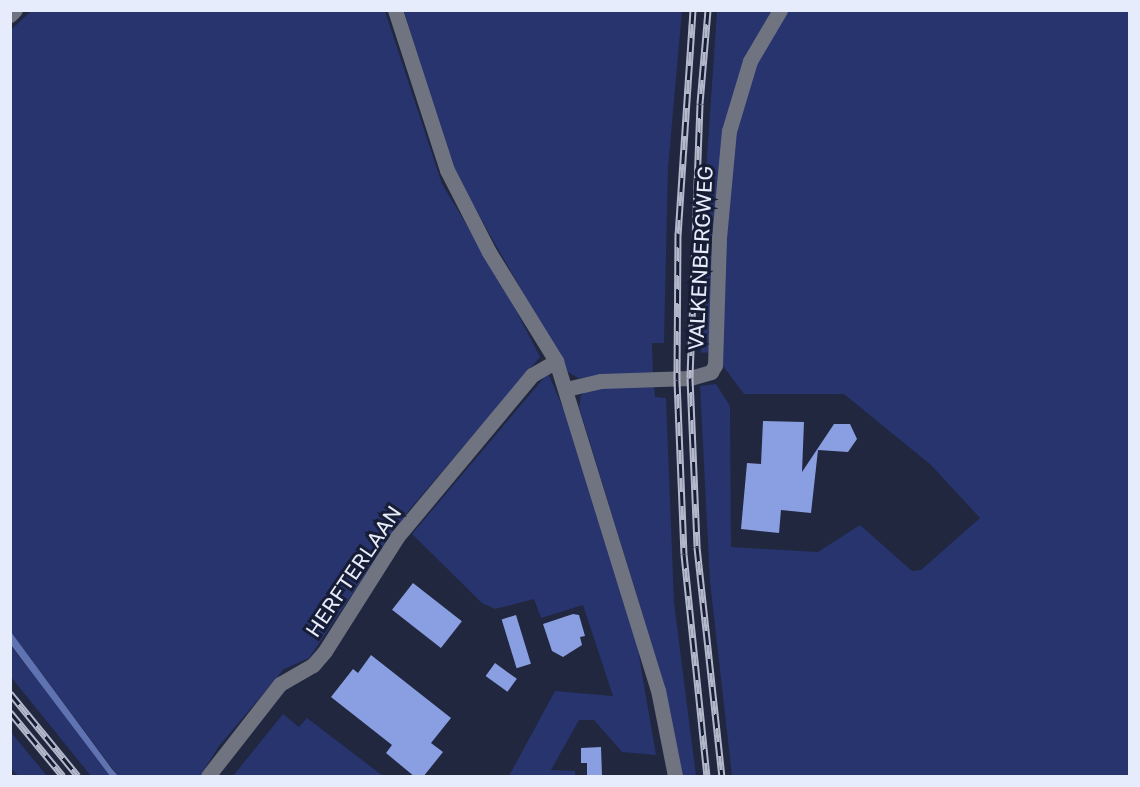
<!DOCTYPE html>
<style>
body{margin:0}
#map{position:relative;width:1140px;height:787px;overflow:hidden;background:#20273f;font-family:"Golos Text",sans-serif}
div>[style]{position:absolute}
.green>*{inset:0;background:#27346d}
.water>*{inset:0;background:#5f72b2}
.building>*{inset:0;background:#8a9ee2;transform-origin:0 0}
.minor>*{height:15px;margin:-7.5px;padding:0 7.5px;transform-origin:7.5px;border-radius:7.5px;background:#707481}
.rail>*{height:7px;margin-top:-3.5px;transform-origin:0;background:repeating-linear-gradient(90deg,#171d34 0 14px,#b3b8cb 0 28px);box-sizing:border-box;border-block:2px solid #b3b8cb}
span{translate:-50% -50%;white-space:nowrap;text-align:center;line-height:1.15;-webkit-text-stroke:6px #171d34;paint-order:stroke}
.street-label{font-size:21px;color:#e7ecfd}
.frame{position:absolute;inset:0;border:12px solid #e7ecfd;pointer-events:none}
</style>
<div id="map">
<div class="green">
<i style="clip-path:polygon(31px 11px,385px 11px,442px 184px,503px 285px,540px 357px,410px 509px,309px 658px,284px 669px,219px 746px,200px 776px,118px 776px,11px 632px,11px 30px)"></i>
<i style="clip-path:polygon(404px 11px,682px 11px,668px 168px,664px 343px,652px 343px,653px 375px,578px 378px,568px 372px,452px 168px)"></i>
<i style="clip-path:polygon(717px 11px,774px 11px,739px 75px,712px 352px,701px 353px,704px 200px)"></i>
<i style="clip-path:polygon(787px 11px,1129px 11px,1129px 776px,732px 776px,710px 582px,700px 386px,716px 384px,730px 406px,731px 547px,818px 552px,860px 525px,912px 571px,921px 570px,980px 518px,931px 465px,844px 394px,744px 394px,723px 366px,722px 280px,733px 142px,754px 67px)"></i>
<i style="clip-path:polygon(548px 373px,563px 408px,637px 644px,656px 755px,622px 752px,594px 720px,579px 720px,551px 770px,575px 771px,575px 776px,509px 776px,555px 691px,613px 696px,583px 605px,541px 618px,534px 599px,495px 609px,482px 603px,412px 534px)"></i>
<i style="clip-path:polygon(654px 386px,655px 397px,666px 398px,674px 602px,696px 776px,681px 776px,664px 685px,579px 407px,581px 395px,591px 389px)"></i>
<i style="clip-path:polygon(10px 645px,33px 674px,110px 776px,91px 776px,11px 677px)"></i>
<i style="clip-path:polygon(283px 714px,299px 727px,307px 718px,383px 776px,233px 776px)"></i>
<i style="clip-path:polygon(10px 731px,47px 776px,18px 776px,11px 768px)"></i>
</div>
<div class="water">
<i style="clip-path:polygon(11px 632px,112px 769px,118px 776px,110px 776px,11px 645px)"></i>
</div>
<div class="building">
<i style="clip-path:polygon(763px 421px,804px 422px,802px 472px,834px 424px,850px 424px,857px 439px,848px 452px,818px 450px,811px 513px,781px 510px,779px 533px,741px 529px,747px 463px,761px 464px)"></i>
<i style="left:413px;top:583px;width:62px;height:34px;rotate:38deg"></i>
<i style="clip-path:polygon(573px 614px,579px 615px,585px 636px,580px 637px,582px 645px,563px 657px,552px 651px,543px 624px)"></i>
<i style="left:516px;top:615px;width:51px;height:15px;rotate:73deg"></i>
<i style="clip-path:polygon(371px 655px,451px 718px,431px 743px,443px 752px,423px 777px,415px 777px,386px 753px,392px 745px,331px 697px,353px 669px,358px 673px)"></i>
<i style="left:495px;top:663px;width:27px;height:16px;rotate:36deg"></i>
<i style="clip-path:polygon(601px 747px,602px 775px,587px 775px,587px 763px,581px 763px,581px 748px)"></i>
</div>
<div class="minor">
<i style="left:395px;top:10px;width:168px;rotate:72deg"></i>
<i style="left:447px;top:170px;width:92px;rotate:62.9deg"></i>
<i style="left:489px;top:252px;width:128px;rotate:58.4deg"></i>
<i style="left:556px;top:361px;width:344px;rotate:72.8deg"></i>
<i style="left:658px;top:690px;width:88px;rotate:78.8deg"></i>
<i style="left:10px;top:15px;width:7px;rotate:-45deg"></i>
<i style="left:566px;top:389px;width:36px;rotate:-13deg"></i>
<i style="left:601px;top:381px;width:89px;rotate:-1.9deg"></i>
<i style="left:690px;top:378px;width:22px;rotate:-16deg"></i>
<i style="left:711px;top:372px;width:8px;rotate:-60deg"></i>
<i style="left:715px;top:365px;width:127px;rotate:-88.2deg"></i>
<i style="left:719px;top:238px;width:107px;rotate:-84.7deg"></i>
<i style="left:729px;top:131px;width:73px;rotate:-73.3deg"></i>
<i style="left:750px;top:61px;width:59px;rotate:-59.5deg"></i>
<i style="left:208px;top:776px;width:117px;rotate:-52deg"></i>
<i style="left:280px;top:684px;width:38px;rotate:-30deg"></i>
<i style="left:313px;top:665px;width:18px;rotate:-49deg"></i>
<i style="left:325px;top:651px;width:135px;rotate:-57.7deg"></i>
<i style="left:397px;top:537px;width:211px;rotate:-50.2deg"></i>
<i style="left:532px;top:375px;width:28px;rotate:-30deg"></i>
</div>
<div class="rail">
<i style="left:693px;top:10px;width:224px;rotate:93.8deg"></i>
<i style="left:678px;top:233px;width:147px;rotate:90.4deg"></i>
<i style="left:677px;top:380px;width:174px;rotate:87.7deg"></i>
<i style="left:684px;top:554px;width:223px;rotate:84.1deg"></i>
<i style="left:708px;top:10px;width:94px;rotate:94.9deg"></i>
<i style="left:700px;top:104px;width:274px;rotate:92.1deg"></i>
<i style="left:690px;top:378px;width:169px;rotate:87.6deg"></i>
<i style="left:697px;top:547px;width:230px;rotate:83.8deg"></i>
<i style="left:10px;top:693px;width:107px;rotate:50.7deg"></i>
<i style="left:10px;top:712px;width:83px;rotate:50.4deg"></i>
</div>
<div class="street-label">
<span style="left:700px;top:258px;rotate:-87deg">VALKENBERGWEG</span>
<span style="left:353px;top:571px;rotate:-56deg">HERFTERLAAN</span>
</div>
<div class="frame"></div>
</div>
